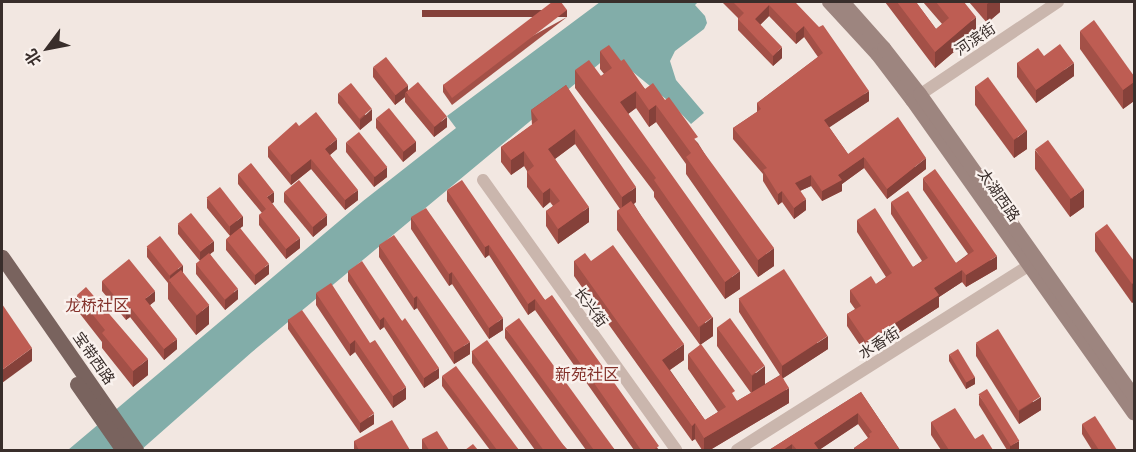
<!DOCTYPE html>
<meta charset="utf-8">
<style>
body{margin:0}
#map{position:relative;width:1136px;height:452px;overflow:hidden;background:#f2e7e1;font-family:"IBM Plex Sans","Noto Sans SC",sans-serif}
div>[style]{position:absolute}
.water>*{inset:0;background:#82ada9}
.tertiary>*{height:12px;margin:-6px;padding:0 6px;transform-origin:6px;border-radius:6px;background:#cab6ad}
.secondary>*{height:14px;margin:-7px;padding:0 7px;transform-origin:7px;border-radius:7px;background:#9d857f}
.primary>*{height:15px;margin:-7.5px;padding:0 7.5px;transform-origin:7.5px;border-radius:7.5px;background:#79635e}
.wall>*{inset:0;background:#a35047}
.shaded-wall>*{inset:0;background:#85413a;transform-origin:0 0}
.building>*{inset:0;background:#be5d53;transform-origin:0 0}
span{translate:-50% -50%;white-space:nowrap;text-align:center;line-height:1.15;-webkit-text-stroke:4.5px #faf2ee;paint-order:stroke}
.street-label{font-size:15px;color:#392e2b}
.neighbourhood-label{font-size:16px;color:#83312a}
.frame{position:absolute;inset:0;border:3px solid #392e2b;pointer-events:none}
.north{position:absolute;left:18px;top:18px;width:60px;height:60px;-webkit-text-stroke:4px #faf2ee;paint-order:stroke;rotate:238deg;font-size:16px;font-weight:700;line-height:24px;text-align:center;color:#392e2b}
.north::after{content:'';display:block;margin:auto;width:21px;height:27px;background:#392e2b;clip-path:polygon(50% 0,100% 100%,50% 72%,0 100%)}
</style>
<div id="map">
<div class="water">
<i style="clip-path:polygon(600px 2px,698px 2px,695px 5px,705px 16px,707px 23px,704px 29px,675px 51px,670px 61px,676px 80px,704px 113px,691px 124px,672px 104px,611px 54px,252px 352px,141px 450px,68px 450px,363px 201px,456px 128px,447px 116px)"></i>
</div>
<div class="tertiary">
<i style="left:912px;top:100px;width:176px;rotate:-33.9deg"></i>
<i style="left:483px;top:180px;width:332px;rotate:54.4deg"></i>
<i style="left:737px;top:450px;width:354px;rotate:-32.3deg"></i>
</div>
<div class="secondary">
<i style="left:829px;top:2px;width:71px;rotate:47.3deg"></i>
<i style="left:877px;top:54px;width:58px;rotate:52.7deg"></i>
<i style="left:912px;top:100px;width:384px;rotate:54.7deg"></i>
<i style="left:843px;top:2px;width:62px;rotate:48.3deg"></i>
<i style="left:884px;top:48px;width:58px;rotate:52deg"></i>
<i style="left:920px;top:94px;width:370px;rotate:54.7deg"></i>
</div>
<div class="primary">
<i style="left:2px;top:257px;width:235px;rotate:55.2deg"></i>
<i style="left:77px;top:384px;width:80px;rotate:55.1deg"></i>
</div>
<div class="wall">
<i style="clip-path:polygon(722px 2px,795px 2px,869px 101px,829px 127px,848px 154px,926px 169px,887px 199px,864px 168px,842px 184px,842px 191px,822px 201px,811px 186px,800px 191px,806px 210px,794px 219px,782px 202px,778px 205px,763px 181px,763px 174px,733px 139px,733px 128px,757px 112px,757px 103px,818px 57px,804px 37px,796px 44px,769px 16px,760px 25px,782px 58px,773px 66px,738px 30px,738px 18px)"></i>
<i style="clip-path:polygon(885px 2px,916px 2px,936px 29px,942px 24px,923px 2px,964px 2px,976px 33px,935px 68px)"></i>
<i style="clip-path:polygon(969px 2px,1000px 2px,1000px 12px,987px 23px)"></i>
<i style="clip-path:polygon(567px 17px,452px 105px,443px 92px,443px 85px)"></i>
<i style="clip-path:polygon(1080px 31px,1134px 76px,1134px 101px,1123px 109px,1080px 49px)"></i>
<i style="clip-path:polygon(600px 51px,621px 61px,645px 89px,698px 143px,774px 266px,758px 277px,686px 174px,686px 164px,656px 122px,649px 127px,636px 108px,628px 114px,740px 289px,725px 299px,654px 197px,654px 192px,575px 88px,575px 70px,601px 76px,604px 74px,600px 69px)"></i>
<i style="clip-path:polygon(1044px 56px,1074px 76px,1036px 103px,1017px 77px,1017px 63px)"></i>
<i style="clip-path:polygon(373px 67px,408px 91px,447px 127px,434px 137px,405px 102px,405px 97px,395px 105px,373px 77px)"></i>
<i style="clip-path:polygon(566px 85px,636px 202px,634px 204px,713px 336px,700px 345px,617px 230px,617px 211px,620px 209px,575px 144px,555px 159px,589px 222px,558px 244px,546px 226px,546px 211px,553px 206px,550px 202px,543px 208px,527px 187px,527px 171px,524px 166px,511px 175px,501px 162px,501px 147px,532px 125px,531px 110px)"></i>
<i style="clip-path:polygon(975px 86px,1027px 149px,1014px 158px,975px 105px)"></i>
<i style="clip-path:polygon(338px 93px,372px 120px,360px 130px,338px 103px)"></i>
<i style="clip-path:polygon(376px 118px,416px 151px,403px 162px,376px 128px)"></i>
<i style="clip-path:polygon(299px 126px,337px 149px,330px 155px,358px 200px,345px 210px,311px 169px,291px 185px,268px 157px,268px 147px)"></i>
<i style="clip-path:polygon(346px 142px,387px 177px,374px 187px,346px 152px)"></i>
<i style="clip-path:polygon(1035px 150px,1084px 207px,1070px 217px,1035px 169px)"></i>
<i style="clip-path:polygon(238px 174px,274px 202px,272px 203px,300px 248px,286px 259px,259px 225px,259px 215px,262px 213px,238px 184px)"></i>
<i style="clip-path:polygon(923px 178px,997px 269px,966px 287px,962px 282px,939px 297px,939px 307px,866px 354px,847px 326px,847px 314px,855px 309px,850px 302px,850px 290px,876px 284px,886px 277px,857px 232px,857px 220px,913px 267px,922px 261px,891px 214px,891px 202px,956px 263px,968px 254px,923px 190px)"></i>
<i style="clip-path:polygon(447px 190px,545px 300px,659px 450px,634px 450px,535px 310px,528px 315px,489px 255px,485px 258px,447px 201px)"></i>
<i style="clip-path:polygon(284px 192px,327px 225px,313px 237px,284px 202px)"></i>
<i style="clip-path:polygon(207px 198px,243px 226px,240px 228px,269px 274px,255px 285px,226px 250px,226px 240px,230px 236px,207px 208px)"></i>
<i style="clip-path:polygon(411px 217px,503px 330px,489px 339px,452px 284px,449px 286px,411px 229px)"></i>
<i style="clip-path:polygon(178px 224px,214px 251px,210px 254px,238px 299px,225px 310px,196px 274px,196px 264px,200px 261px,178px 234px)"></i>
<i style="clip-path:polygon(1095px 233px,1134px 261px,1134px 301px,1132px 303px,1095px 251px)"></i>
<i style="clip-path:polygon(379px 245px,470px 354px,454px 364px,417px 308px,414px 310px,379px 257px)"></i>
<i style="clip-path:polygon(147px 247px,183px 273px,209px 324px,196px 335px,168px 299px,168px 283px,147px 257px)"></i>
<i style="clip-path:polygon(574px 261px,591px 261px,684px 360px,670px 370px,705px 420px,718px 412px,688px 369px,688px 354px,737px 401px,751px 393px,717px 346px,717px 327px,765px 384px,780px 375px,739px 312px,739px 299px,828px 349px,783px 378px,789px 403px,710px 450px,702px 450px,695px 439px,692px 441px,574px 276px)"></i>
<i style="clip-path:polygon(348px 271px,402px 321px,439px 378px,424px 388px,384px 327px,380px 330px,348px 281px)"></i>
<i style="clip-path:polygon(102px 281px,155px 301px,150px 305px,177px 349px,164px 360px,130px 317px,126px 320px,102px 291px)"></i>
<i style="clip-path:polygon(316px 293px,406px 399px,393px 408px,355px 352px,350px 356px,316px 305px)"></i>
<i style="clip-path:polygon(77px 295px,148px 375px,133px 387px,102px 348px,102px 342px,77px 310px)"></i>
<i style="clip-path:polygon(288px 319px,374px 424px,360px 433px,288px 329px)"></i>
<i style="clip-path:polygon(505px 328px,615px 450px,586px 450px,505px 338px)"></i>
<i style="clip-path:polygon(976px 343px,1041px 410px,1019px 424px,976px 356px)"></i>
<i style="clip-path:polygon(472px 351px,568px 450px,535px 450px,472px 363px)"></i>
<i style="clip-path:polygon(949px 354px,975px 384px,966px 389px,949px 361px)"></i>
<i style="clip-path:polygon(442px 376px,519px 450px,490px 450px,442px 386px)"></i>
<i style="clip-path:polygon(861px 392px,900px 450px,854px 450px,854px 448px,868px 438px,858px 424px,819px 450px,769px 450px)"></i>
<i style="clip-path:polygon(979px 395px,1019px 450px,1007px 450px,979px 405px)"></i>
<i style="clip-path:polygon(931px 422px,975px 439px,993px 450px,941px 450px,931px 435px)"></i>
<i style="clip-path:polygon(1082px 424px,1117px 450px,1092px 450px,1082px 434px)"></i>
<i style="clip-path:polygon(422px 439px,449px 450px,422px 450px)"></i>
<i style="clip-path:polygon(354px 441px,410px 450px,354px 450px)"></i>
</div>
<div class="shaded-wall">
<i style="clip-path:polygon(990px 2px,1000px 2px,1000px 12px,987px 23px,987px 4px)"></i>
<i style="clip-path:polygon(769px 5px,769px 16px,755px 30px,755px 19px)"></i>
<i style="left:567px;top:10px;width:7px;height:145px;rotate:90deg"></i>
<i style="clip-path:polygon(976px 17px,976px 33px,935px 68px,935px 52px)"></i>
<i style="clip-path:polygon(804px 26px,804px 37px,796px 44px,796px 33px)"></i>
<i style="clip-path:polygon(782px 47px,782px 58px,773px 66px,773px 56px)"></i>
<i style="clip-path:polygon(1074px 63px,1074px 76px,1036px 103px,1036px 90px)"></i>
<i style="clip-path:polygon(1134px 82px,1134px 101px,1123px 109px,1123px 90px)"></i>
<i style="clip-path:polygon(408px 85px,408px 95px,405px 92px,405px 97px,395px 105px,395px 95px)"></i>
<i style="clip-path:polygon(636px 91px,636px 108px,620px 120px,620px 102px)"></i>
<i style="clip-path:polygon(869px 91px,869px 101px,824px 131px,824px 120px)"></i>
<i style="clip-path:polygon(656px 105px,656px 122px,649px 127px,649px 110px)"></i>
<i style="clip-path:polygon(372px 109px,372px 120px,360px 130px,360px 120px)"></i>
<i style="clip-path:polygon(447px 117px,447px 127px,434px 137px,434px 127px)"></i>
<i style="clip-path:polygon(575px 129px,575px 144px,548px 164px,548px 149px)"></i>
<i style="clip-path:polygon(1027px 130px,1027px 149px,1014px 158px,1014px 140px)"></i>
<i style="clip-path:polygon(337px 139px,337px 149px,325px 159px,325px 149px)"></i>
<i style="clip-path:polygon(416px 141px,416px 151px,403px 162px,403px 152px)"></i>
<i style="clip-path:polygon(524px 151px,524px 166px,511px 175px,511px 160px)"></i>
<i style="clip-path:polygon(864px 157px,864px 168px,842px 184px,842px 191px,822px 201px,822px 191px,838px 175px)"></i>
<i style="clip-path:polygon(926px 158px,926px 169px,887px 199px,887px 189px)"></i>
<i style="clip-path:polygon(311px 159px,311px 169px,291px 185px,291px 175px)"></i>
<i style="clip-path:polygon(387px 167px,387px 177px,374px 187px,374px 177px)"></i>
<i style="clip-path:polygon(811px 175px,811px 186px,795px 193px,795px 183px)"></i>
<i style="clip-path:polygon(636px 187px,636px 202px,622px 212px,622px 197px)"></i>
<i style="clip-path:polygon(550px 188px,550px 202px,543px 208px,543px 193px)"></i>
<i style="clip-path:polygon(1084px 189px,1084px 207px,1070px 217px,1070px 199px)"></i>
<i style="clip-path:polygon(358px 190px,358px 200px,345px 210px,345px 200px)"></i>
<i style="clip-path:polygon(782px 191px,782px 202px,778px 205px,778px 194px)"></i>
<i style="clip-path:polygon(274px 192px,274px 202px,267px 207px,267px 197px)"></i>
<i style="clip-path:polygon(806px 199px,806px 210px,794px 219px,794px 208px)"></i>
<i style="clip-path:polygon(589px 207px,589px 222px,558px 244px,558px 229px)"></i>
<i style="clip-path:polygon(327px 215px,327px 225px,313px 237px,313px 227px)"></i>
<i style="clip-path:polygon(243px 216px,243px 226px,230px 236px,230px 226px)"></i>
<i style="clip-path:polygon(300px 238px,300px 248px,286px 259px,286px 249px)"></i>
<i style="clip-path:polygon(214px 241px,214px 251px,200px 262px,200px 251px)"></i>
<i style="clip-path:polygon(489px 245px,489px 255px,485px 258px,485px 247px)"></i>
<i style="clip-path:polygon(774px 248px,774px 266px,758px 277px,758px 260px)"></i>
<i style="clip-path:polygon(997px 256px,997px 269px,966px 287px,966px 275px)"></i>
<i style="clip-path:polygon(269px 264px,269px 274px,255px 285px,255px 275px)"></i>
<i style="clip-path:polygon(183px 265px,183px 275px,170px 283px,170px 276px)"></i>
<i style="clip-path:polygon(962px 270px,962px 282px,939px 297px,939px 307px,866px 354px,866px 342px,934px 288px)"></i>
<i style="clip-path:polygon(740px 271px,740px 289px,725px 299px,725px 282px)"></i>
<i style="clip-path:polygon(452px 272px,452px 284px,449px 286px,449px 274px)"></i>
<i style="clip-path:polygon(1134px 282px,1134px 301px,1132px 303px,1132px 284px)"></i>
<i style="clip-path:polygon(238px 289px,238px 299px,225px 310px,225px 300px)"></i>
<i style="clip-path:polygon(155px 291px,155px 301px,145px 309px,145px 299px)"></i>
<i style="clip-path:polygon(417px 296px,417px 308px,414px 310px,414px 298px)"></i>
<i style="clip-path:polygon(535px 299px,535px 310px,528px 315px,528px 304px)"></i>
<i style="clip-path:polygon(209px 305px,209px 324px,196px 335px,196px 316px)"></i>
<i style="clip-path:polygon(130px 307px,130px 317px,126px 320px,126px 310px)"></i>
<i style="clip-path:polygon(384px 317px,384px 327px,380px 330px,380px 320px)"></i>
<i style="clip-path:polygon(713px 317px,713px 336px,700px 345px,700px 327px)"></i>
<i style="clip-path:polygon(503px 318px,503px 330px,489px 339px,489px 328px)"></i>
<i style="clip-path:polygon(828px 336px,828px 349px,782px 379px,782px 366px)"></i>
<i style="clip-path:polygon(177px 339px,177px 349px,164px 360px,164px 349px)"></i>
<i style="clip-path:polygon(355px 340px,355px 352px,350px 356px,350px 344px)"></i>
<i style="clip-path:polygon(470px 342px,470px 354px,454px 364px,454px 352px)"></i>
<i style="clip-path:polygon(684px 344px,684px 360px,662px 375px,662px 360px)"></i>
<i style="clip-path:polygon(32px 348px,32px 361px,2px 383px,2px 370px)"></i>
<i style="clip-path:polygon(148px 359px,148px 375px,133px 387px,133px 371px)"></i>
<i style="clip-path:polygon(765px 366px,765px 385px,752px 394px,752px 376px)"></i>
<i style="clip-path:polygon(439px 368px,439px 378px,424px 388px,424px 378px)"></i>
<i style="clip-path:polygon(975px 377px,975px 384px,966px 389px,966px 382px)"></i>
<i style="clip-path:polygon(406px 387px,406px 399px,393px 408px,393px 396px)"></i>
<i style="clip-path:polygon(789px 388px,789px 403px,710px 450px,704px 450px,704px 438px)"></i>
<i style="clip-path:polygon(1041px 397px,1041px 410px,1019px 424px,1019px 411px)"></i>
<i style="clip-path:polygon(858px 413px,858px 424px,819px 450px,814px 450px,814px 443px)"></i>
<i style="clip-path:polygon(374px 414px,374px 424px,360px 433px,360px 423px)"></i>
<i style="clip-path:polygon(695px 423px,695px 439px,692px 441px,692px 426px)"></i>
<i style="clip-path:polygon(1019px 441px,1019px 450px,1010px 450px,1010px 446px)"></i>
<i style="clip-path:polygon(792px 444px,792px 450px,783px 450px)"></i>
</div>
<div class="building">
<i style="clip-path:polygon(552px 2px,561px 2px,567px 10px,452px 98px,443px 85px)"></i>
<i style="clip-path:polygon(733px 2px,795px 2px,819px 27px,823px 25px,869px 91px,824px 120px,848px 154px,898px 117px,926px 158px,887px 189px,864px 157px,838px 175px,842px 180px,822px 191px,811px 175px,795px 183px,806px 199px,794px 208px,782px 191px,778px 194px,763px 170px,767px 168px,733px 128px,761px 109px,757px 103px,823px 53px,804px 26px,796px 33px,769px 5px,755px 19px,782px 47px,773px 56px,738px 19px,744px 13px)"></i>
<i style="clip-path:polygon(897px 2px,916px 2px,936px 29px,949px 18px,936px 2px,964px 2px,976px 17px,935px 52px)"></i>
<i style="clip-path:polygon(1094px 20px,1134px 76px,1134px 82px,1123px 90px,1080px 31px)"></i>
<i style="clip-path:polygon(1060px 44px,1074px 63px,1036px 90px,1017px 63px,1038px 48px,1044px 56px)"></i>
<i style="clip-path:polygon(609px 45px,621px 61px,624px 59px,645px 89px,653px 83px,665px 100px,669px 97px,698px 137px,694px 139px,774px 248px,758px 260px,686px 157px,691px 153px,656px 105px,649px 110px,636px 91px,620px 102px,740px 271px,725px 282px,654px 180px,656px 178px,575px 70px,589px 60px,601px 76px,612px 68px,600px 51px)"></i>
<i style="left:386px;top:57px;width:36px;height:16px;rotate:52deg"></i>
<i style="left:988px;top:77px;width:66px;height:16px;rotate:54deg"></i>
<i style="left:418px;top:82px;width:45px;height:16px;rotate:50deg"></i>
<i style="left:351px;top:83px;width:33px;height:16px;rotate:51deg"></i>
<i style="clip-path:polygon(566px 85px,636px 187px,622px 197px,575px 129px,548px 149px,589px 207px,558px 229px,546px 211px,560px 201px,550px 188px,543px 193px,527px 172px,534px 166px,524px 151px,511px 160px,501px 147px,538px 120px,531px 110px)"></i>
<i style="left:389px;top:108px;width:43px;height:16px;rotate:51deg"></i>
<i style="clip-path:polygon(316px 112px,337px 139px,325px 149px,358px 190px,345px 200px,311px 159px,291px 175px,268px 147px,296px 122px,299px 126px)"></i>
<i style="left:359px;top:132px;width:45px;height:16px;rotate:51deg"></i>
<i style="left:1048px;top:140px;width:61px;height:16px;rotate:54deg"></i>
<i style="clip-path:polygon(251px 163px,274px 192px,267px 197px,300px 238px,286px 249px,259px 215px,266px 209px,238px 174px)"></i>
<i style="clip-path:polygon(935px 169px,997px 256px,966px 275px,962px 270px,934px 288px,939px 295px,866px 342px,847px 314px,861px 306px,850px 290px,871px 276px,876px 284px,892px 273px,857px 220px,875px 208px,913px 267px,928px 258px,891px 202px,908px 191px,956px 263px,974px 251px,923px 178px)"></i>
<i style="left:299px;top:180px;width:45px;height:19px;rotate:51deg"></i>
<i style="clip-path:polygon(462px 180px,545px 300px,552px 295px,659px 446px,653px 450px,641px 450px,535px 299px,528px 304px,489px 245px,485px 247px,447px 190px)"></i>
<i style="left:220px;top:187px;width:37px;height:17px;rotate:52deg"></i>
<i style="left:631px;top:201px;width:142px;height:17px;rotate:55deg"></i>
<i style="clip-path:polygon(426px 208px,503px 318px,489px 328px,452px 272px,449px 274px,411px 217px)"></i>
<i style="left:191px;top:213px;width:36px;height:17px;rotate:51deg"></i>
<i style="clip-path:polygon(1107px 224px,1134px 261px,1134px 282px,1132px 284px,1095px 233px)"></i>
<i style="left:240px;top:228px;width:46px;height:18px;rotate:51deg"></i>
<i style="clip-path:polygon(394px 235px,470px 342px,454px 352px,417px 296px,414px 298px,379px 245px)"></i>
<i style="left:160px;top:236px;width:37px;height:17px;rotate:52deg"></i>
<i style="clip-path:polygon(613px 245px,684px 344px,662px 360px,705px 420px,726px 407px,688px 354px,701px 344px,735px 391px,732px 393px,737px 401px,781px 375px,789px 388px,704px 438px,695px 423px,692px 426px,574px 261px,585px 253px,591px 261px)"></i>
<i style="left:209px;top:253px;width:46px;height:17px;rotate:51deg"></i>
<i style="clip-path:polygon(129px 259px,155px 291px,145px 299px,177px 339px,164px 349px,130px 307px,126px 310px,102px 281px)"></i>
<i style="clip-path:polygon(362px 261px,402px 321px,405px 318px,439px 368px,424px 378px,384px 317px,380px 320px,348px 271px)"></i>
<i style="left:784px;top:269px;width:80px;height:54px;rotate:57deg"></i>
<i style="left:181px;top:270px;width:45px;height:16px;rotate:51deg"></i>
<i style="clip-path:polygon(331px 283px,370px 343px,375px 340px,406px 387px,393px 396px,355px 340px,350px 344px,316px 293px)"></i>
<i style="clip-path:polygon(86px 287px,148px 359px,133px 371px,102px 333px,105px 330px,77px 295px)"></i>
<i style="clip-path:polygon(2px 304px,32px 348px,2px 370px)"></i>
<i style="left:302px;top:310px;width:126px;height:17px;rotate:55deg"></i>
<i style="left:519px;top:318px;width:163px;height:17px;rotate:54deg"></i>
<i style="left:730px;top:318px;width:59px;height:16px;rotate:54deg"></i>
<i style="left:998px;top:329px;width:80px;height:26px;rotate:58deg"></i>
<i style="left:487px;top:340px;width:137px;height:19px;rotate:54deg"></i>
<i style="left:958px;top:349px;width:33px;height:10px;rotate:59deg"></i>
<i style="clip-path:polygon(456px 366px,519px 450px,497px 450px,442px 376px)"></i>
<i style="left:987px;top:389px;width:61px;height:10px;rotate:58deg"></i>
<i style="clip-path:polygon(861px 392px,900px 450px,856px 450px,854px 448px,870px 437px,869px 434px,872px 432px,858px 413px,814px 443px,819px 450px,797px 450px,792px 444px,783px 450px,769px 450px)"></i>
<i style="clip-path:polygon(955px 408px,975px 439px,983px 434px,993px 450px,949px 450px,931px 422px)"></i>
<i style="clip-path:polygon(1095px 416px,1117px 450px,1099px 450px,1082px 424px)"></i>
<i style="clip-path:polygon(392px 420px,410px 450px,359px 450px,354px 441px)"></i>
<i style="clip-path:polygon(437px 431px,449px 450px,429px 450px,422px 439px)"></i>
<i style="clip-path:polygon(473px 444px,478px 450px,465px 450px)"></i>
</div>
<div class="street-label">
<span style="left:975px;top:39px;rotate:-34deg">河滨街</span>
<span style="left:999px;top:195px;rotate:55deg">太湖西路</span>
<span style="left:591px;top:307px;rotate:54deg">长兴街</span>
<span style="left:879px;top:343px;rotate:-32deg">水香街</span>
<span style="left:94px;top:358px;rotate:55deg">宝带西路</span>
</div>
<div class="neighbourhood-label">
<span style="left:97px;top:305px">龙桥社区</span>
<span style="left:587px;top:374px">新苑社区</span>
</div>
<div class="frame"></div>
<div class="north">北</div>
</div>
